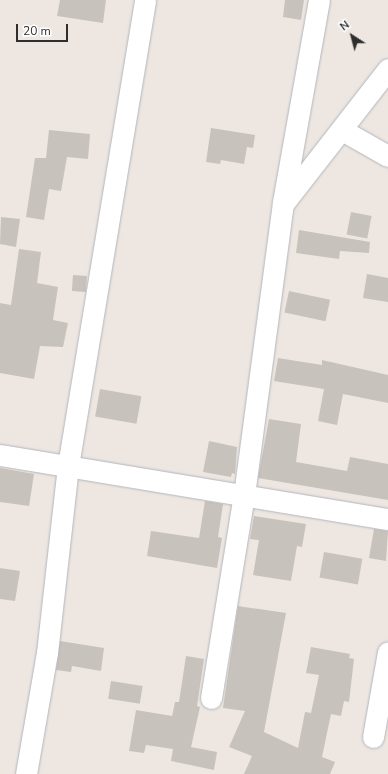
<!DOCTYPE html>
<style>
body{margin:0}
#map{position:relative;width:388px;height:774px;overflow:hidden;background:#eee7e1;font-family:"Nunito Sans",sans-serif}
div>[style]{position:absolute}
.building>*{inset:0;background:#c7c2bc;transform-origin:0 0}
.roads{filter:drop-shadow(0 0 1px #b2b5bd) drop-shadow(0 0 1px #b2b5bd)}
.minor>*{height:21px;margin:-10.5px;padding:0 10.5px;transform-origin:10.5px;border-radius:10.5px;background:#fff}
span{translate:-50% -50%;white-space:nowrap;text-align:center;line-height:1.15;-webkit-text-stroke:3px #fff;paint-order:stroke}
.north{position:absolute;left:332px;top:16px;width:40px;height:40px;-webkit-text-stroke:3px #fff;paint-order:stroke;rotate:324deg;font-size:11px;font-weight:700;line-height:16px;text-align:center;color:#2e2e2e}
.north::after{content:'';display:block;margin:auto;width:14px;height:18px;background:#2e2e2e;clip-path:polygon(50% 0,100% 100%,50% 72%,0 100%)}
.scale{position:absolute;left:16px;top:24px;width:52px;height:18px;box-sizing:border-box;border:2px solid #2e2e2e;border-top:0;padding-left:5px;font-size:12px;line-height:14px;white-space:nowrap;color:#2e2e2e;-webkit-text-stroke:3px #fff;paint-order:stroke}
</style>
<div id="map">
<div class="building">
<i style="clip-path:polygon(60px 0,106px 0,103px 23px,57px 16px)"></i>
<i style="clip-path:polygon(285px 0,304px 0,301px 20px,283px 17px)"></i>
<i style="clip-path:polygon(211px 128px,255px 135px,253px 148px,247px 147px,244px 164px,221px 160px,220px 164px,206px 162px)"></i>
<i style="clip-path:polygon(49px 130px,90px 134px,88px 159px,67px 157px,61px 191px,49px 189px,44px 220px,26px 217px,35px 158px,46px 158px)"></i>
<i style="left:351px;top:212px;width:21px;height:23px;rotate:11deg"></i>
<i style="clip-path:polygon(1px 217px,20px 219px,16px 247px,0 244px)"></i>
<i style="clip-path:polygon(299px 230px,370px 242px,369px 253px,340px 251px,339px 259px,296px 253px)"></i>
<i style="clip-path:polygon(19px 249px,41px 252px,37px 283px,58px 287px,53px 320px,68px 323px,63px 347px,40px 346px,34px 379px,0 373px,0 303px,11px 305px)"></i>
<i style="clip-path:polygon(367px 274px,388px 278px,388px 302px,363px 298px)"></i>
<i style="left:73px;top:275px;width:14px;height:16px;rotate:4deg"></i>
<i style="left:289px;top:291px;width:42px;height:22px;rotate:12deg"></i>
<i style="clip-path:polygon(278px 358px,322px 365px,322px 360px,388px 375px,388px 403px,343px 394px,337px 425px,318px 421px,324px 389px,274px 381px)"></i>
<i style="left:100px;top:389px;width:42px;height:28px;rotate:10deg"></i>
<i style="clip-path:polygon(269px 419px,301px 424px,296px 462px,347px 471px,350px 457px,388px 464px,388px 500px,258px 478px)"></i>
<i style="clip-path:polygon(209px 441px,237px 447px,235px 474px,232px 473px,231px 477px,203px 472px)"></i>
<i style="clip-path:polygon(0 468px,34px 474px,29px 506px,0 502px)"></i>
<i style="clip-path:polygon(205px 501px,223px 504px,218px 537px,222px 538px,217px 568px,147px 556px,151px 531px,199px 538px)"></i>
<i style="clip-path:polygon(254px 516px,306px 524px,302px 547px,297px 546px,291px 581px,253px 575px,259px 540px,250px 539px)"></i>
<i style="clip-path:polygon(374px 529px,388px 531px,386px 561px,369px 558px)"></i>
<i style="left:324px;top:552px;width:39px;height:26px;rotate:10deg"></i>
<i style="clip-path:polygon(0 568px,20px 571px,15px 601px,0 599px)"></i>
<i style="clip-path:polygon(238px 606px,286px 613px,264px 732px,298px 748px,305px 712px,311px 713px,319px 675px,306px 673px,311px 647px,350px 654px,349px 658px,354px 659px,349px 702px,344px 701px,341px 716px,331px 714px,322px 757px,335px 762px,330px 774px,244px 774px,252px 756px,229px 747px,245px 711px,223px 708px)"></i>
<i style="clip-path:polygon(60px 641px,104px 648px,101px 671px,72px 666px,71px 672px,56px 670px)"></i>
<i style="clip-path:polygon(186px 656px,204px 659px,197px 706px,200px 707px,191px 747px,217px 752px,214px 770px,171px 761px,173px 749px,146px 745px,144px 753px,129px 751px,136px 710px,172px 716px,175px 702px,179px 702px)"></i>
<i style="left:111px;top:681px;width:32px;height:18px;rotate:9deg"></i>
</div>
<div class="roads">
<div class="minor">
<i style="left:342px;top:130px;width:53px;rotate:29.5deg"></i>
<i style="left:283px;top:202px;width:205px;rotate:-79.9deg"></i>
<i style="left:0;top:455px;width:393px;rotate:9.4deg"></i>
<i style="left:211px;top:698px;width:206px;rotate:-80.8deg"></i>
<i style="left:244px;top:495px;width:294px;rotate:-82.4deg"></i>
<i style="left:283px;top:204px;width:171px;rotate:-52.1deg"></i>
<i style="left:373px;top:737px;width:86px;rotate:-80deg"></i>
<i style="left:26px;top:774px;width:123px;rotate:-80.2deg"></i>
<i style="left:47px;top:653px;width:188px;rotate:-83.6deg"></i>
<i style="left:68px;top:466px;width:472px;rotate:-80.6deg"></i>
</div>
</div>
<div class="north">N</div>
<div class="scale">20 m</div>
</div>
